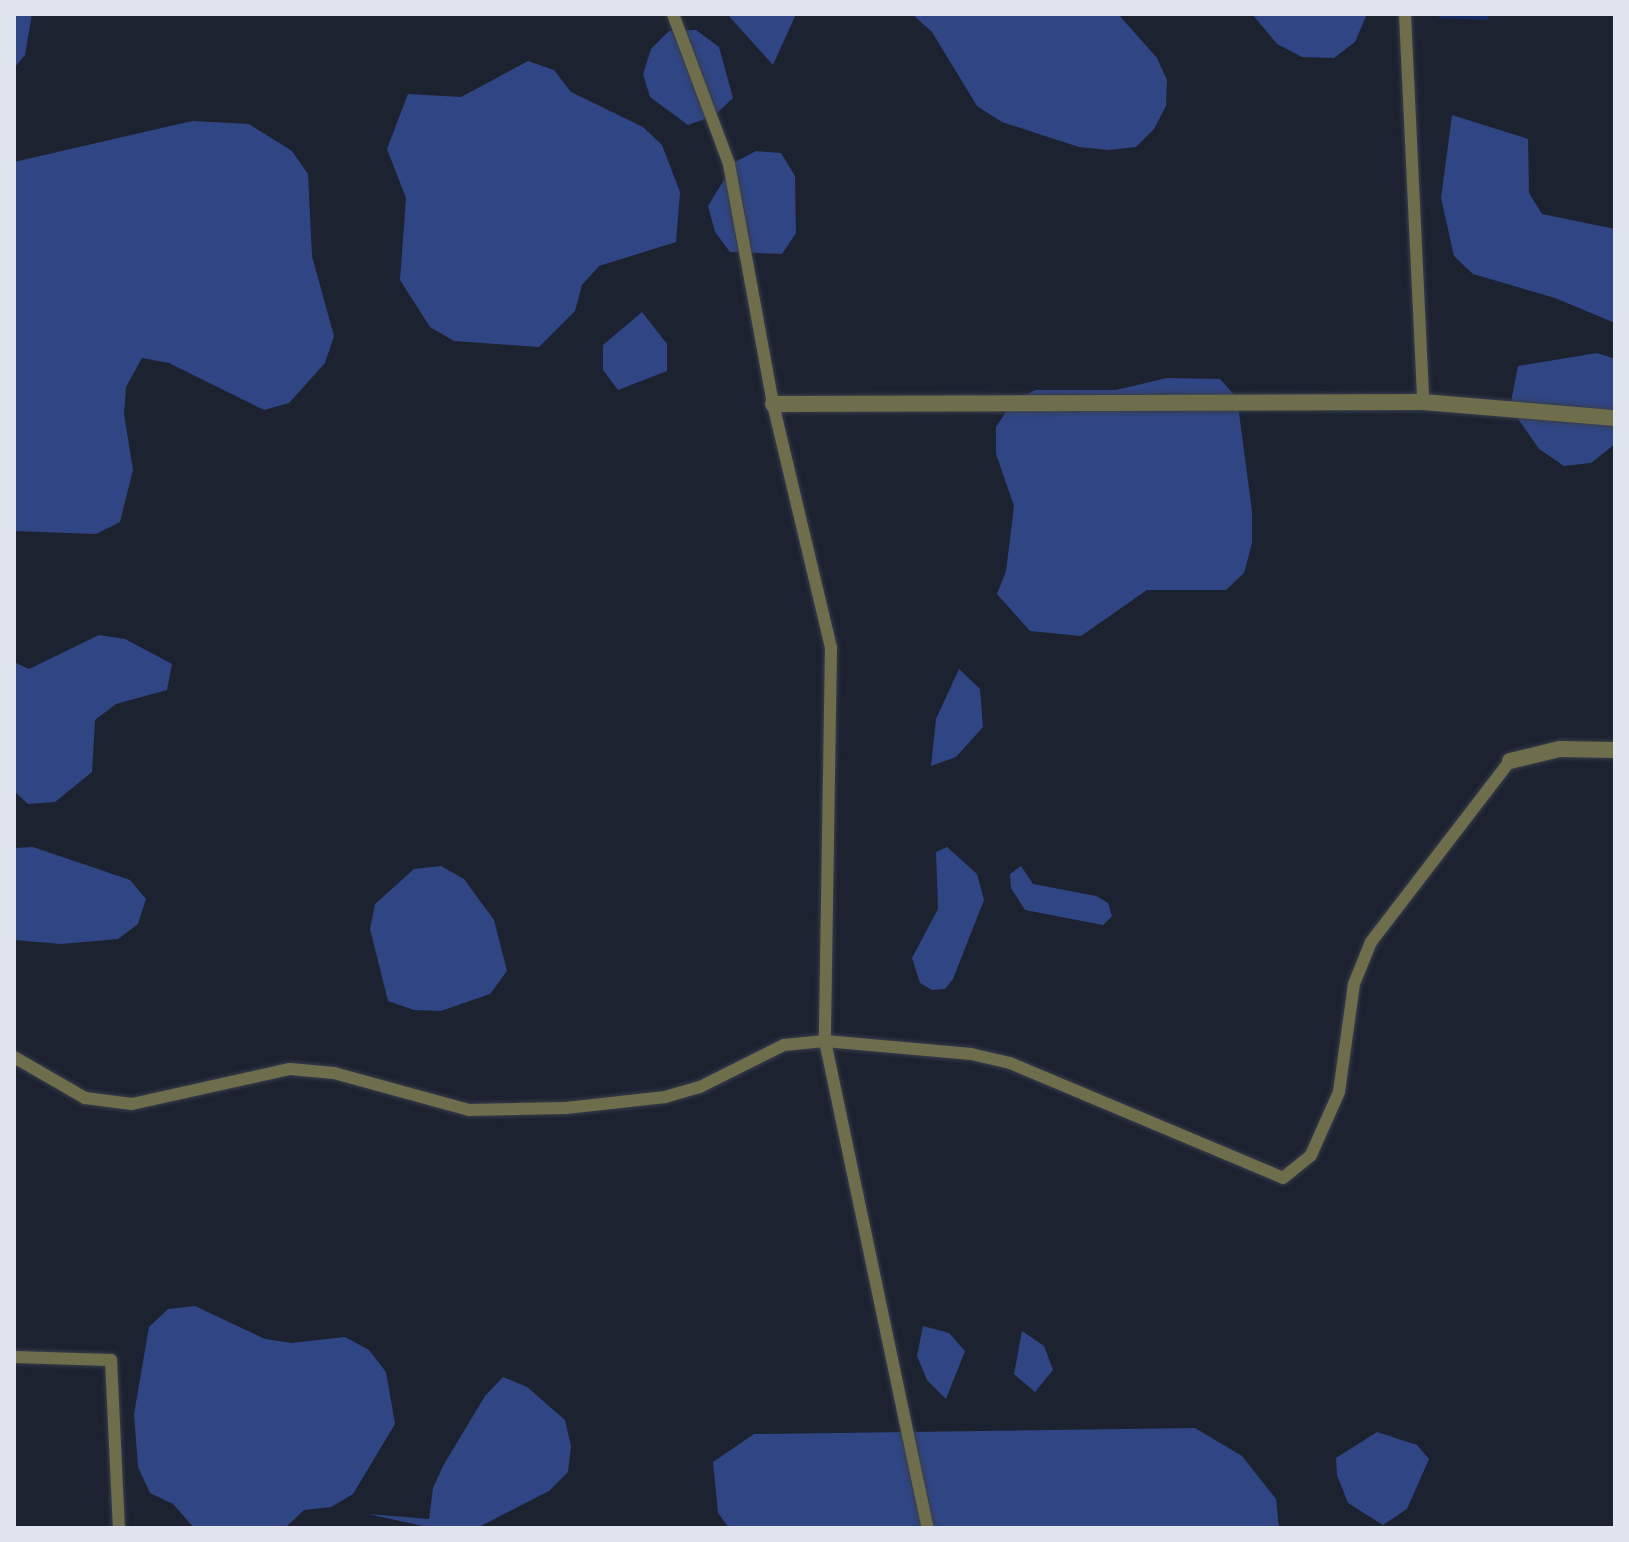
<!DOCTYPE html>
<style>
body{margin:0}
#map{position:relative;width:1629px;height:1542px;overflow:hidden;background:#1c2230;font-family:Manrope,sans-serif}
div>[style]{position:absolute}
.forest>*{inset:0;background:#304583}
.building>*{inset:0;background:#192b66}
.roads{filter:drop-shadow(0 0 2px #383d4b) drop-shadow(0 0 2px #383d4b)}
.lane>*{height:12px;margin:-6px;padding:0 6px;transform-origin:6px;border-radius:6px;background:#6e6d4c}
.street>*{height:16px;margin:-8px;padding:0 8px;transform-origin:8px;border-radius:8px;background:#6e6d4c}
span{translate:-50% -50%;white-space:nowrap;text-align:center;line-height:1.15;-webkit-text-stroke:7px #131826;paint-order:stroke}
.frame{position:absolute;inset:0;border:16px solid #e1e5ef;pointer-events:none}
</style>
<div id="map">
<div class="forest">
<i style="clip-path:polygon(14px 14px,32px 14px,25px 55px,14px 68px)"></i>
<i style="clip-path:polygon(727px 14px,796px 14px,773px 65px)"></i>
<i style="clip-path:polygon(912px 14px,1118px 14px,1157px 58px,1167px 80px,1166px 106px,1154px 129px,1136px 147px,1109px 150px,1079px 147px,1002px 122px,977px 106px,932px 32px)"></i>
<i style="clip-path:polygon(1252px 14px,1367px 14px,1355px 42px,1334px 58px,1302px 57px,1277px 44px)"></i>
<i style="clip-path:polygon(696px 30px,719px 47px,733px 98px,714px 116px,688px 125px,650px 97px,643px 74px,651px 49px,669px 31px)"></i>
<i style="clip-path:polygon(528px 61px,554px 70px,571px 92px,643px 127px,662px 145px,680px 192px,676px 242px,599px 266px,582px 285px,575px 311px,539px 347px,454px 341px,430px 327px,400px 280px,406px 198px,387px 149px,408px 94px,461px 97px)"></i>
<i style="clip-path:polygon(1452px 115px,1528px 139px,1529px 193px,1542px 214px,1615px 229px,1615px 323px,1555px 298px,1473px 274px,1454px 256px,1441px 198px)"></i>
<i style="clip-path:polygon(192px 121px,249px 124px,292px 151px,308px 174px,312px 256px,334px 336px,325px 363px,289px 403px,264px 410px,169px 363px,142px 358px,126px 387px,124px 414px,133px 470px,120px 522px,96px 534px,14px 531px,14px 162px)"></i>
<i style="clip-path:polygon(756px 151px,781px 153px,795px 176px,796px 233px,782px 254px,730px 252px,715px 232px,708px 206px,735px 162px)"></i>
<i style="clip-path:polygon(642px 312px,667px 344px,667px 371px,618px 390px,603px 370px,603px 345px)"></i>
<i style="clip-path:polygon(1597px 353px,1615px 359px,1615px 444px,1591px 463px,1564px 466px,1539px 449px,1510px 407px,1518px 366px)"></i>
<i style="clip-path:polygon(1167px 378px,1220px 379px,1237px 398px,1252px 511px,1252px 543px,1244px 573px,1226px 590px,1147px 590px,1081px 636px,1030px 631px,997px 594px,1006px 571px,1014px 506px,996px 454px,996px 427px,1011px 404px,1035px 390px,1116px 390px)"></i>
<i style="clip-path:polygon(99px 635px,125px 639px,172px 664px,167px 690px,116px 704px,95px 720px,92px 772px,55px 802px,28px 804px,14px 791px,14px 662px,29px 669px)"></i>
<i style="clip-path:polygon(959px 669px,980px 689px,983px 727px,956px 757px,931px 766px,936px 719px)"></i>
<i style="clip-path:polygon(33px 847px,130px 880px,146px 899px,138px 924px,118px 939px,61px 944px,14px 940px,14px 848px)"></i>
<i style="clip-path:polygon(947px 847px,977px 874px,984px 900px,953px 979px,945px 989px,932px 990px,920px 983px,912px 958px,938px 909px,936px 852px)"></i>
<i style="clip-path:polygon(441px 866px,464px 879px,494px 920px,507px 971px,490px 994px,441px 1011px,414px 1010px,388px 1001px,370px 929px,375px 904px,414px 869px)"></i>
<i style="clip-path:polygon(1021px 866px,1033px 884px,1096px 896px,1108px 903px,1112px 916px,1103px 925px,1025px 910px,1011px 888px,1010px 874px)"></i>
<i style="clip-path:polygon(195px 1306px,265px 1339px,292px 1343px,345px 1337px,369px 1350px,386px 1372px,395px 1424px,353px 1494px,331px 1507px,304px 1510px,285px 1528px,194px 1528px,173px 1504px,150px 1493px,138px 1467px,134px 1414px,149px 1327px,168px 1309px)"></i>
<i style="clip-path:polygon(923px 1326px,949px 1333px,965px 1351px,946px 1399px,927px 1380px,917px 1356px)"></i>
<i style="clip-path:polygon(1022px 1331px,1044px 1346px,1053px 1370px,1035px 1392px,1014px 1374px)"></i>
<i style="clip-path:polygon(503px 1377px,527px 1387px,565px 1420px,571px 1446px,568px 1472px,549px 1491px,477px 1528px,432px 1528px,368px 1514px,429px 1519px,433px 1488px,443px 1466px,485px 1396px)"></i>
<i style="clip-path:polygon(1195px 1428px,1242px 1456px,1276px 1499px,1279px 1528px,729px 1528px,718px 1513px,713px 1462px,754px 1434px)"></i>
<i style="clip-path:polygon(1377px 1432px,1417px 1445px,1429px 1459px,1407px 1509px,1383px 1525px,1348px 1503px,1337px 1475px,1336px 1458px)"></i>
</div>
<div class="building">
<i style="clip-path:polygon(1439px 14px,1488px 14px,1488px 20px,1439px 18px)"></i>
</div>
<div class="roads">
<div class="lane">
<i style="left:673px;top:14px;width:160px;rotate:69.5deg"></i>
<i style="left:729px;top:164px;width:244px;rotate:79.6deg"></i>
<i style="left:773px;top:404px;width:250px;rotate:76.6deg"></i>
<i style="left:831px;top:647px;width:394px;rotate:90.9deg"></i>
<i style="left:825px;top:1041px;width:498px;rotate:78.1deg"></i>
<i style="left:1405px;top:14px;width:388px;rotate:87.3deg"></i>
<i style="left:14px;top:1057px;width:82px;rotate:30deg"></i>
<i style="left:85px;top:1098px;width:47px;rotate:7.3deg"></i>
<i style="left:132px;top:1104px;width:162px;rotate:-12.5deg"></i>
<i style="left:290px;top:1069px;width:44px;rotate:5.2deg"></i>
<i style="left:334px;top:1073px;width:140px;rotate:15.3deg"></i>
<i style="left:469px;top:1110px;width:97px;rotate:-1.2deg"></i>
<i style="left:566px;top:1108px;width:100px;rotate:-6.3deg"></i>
<i style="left:665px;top:1097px;width:36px;rotate:-16deg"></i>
<i style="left:700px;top:1087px;width:94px;rotate:-26.6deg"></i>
<i style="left:784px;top:1045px;width:41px;rotate:-5.6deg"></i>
<i style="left:825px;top:1041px;width:147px;rotate:5.1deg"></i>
<i style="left:971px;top:1054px;width:40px;rotate:13deg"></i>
<i style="left:1010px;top:1063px;width:296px;rotate:22.8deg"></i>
<i style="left:1283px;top:1178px;width:36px;rotate:-39deg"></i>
<i style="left:1311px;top:1155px;width:69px;rotate:-66deg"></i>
<i style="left:1339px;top:1092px;width:109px;rotate:-82.1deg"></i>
<i style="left:1354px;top:984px;width:45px;rotate:-68deg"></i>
<i style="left:1371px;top:942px;width:228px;rotate:-52.5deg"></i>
<i style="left:14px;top:1357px;width:97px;rotate:1.8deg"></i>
<i style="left:111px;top:1360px;width:168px;rotate:87.3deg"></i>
</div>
<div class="street">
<i style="left:773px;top:404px;width:650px;rotate:-0.18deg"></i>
<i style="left:1423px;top:402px;width:193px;rotate:4.8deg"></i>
<i style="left:1510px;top:761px;width:51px;rotate:-13.5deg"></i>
<i style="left:1560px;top:749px;width:55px;rotate:1deg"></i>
</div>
</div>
<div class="frame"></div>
</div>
